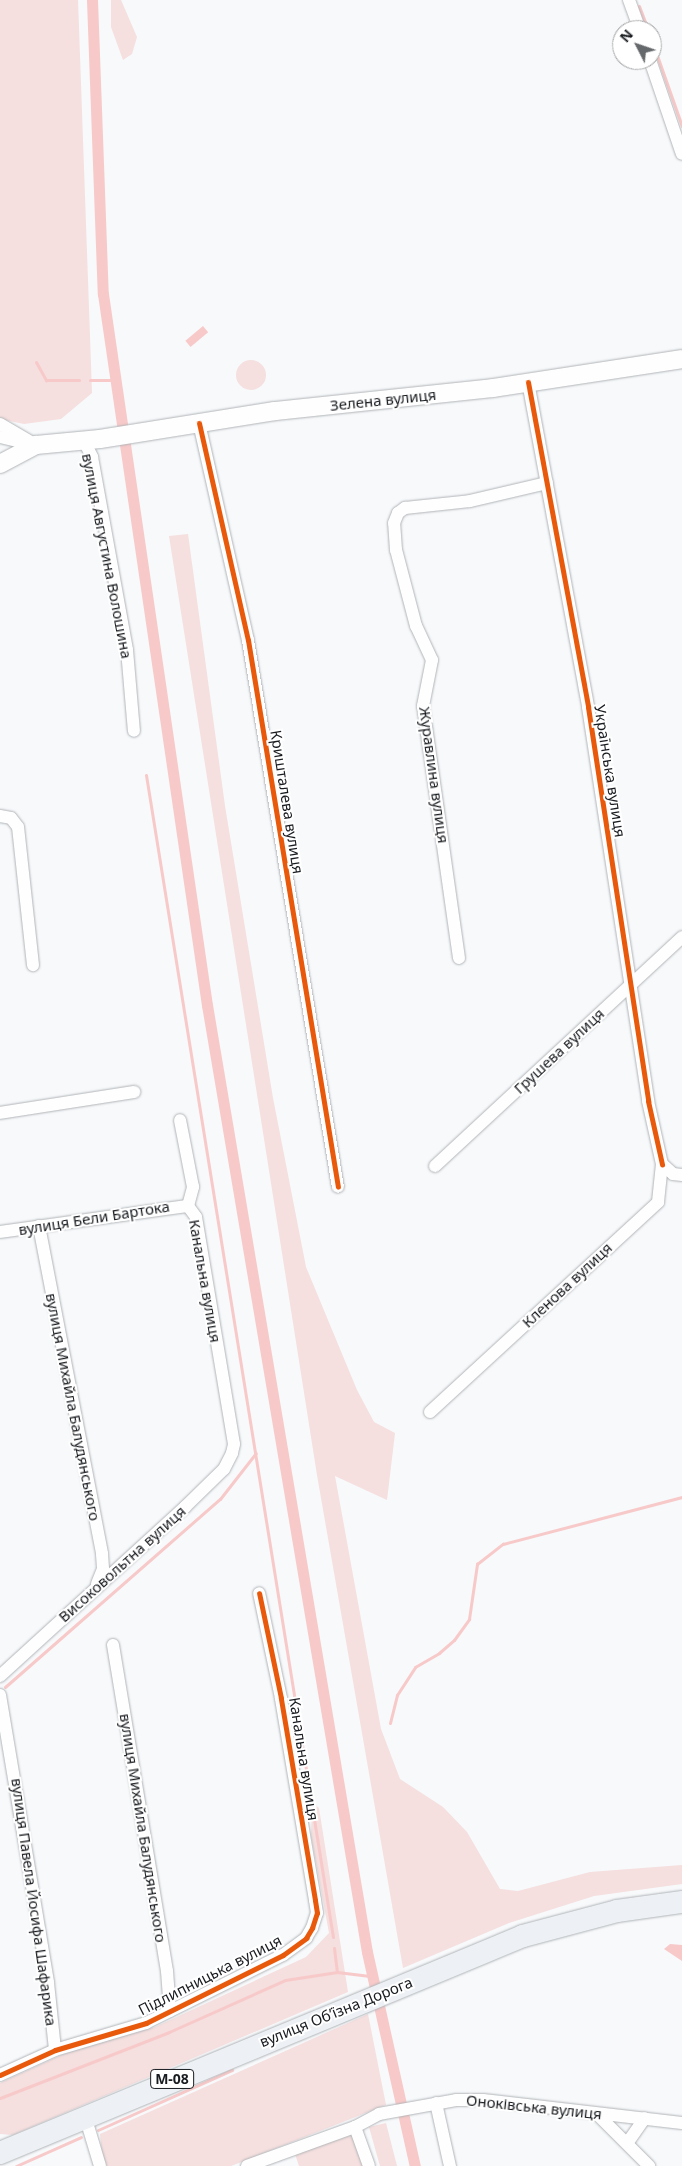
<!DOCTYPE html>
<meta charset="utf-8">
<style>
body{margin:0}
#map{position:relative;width:682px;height:2166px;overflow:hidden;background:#f7f9fb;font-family:"Noto Sans",sans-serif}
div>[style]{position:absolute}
.green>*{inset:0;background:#f5dfdf}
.round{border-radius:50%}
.water>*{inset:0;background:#f8c9c9;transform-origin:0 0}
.stream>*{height:3px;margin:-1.5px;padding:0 1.5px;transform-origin:1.5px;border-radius:1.5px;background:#f8c9c9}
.canal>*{height:11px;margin:-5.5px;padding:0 5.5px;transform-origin:5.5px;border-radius:5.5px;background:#f8c9c9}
.roads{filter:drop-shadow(0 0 1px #b1b4b7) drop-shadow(0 0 1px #b1b4b7)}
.street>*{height:12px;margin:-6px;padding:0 6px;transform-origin:6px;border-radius:6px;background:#fefefe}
.secondary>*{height:18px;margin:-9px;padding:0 9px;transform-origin:9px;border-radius:9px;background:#fefefe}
.highway>*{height:22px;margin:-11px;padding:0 11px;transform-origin:11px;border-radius:11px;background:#edf0f4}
.cycleway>*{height:5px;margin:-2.5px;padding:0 2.5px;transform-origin:2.5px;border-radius:2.5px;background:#e8590c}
span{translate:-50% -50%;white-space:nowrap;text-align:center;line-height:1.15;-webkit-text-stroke:4px #fff;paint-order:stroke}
.shield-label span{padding:1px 4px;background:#fff;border:1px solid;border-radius:4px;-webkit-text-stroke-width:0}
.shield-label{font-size:14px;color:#181b1f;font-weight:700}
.street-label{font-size:15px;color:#181b1f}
.north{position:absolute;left:612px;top:20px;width:50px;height:50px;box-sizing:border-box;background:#fff;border:1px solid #a3a4a5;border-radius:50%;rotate:311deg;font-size:14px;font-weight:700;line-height:20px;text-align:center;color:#181b1f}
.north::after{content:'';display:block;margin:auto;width:18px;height:22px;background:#66696c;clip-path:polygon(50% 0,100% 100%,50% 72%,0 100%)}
</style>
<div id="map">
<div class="green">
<i style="clip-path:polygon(0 0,78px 0,92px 393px,61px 419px,24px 424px,0 419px)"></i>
<i style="clip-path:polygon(111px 0,121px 0,137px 37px,132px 54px,123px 60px,111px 27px)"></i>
<i class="round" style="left:236px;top:360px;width:30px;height:30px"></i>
<i style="clip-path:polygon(188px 534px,225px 806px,273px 1098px,306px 1267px,357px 1390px,374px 1422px,395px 1433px,387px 1500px,335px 1476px,381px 1729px,400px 1779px,443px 1807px,467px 1832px,500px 1889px,518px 1891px,590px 1872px,682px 1865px,682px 1884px,594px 1896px,509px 1923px,403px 1968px,317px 1475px,169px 536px)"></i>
<i style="clip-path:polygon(312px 1802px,319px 1808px,348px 1992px,13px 2135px,0 2134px,0 2083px,68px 2052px,155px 2027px,306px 1957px,329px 1933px,311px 1836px)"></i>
<i style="clip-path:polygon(368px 2014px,386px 2105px,231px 2166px,107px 2166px,102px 2156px,100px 2134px)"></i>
<i style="clip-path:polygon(386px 2123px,397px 2166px,380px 2166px,369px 2127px)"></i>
<i style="clip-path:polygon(355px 2127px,369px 2166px,299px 2166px,293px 2148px)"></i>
</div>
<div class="water">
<i style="left:203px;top:326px;width:8px;height:23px;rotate:50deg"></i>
<i style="clip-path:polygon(670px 1944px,682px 1945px,682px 1961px,664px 1949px)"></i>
</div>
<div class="stream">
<i style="left:639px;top:6px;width:26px;rotate:69deg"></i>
<i style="left:652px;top:41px;width:90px;rotate:70.6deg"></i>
<i style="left:36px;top:362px;width:21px;rotate:61deg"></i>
<i style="left:46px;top:380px;width:33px"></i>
<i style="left:90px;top:380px;width:26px"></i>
<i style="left:146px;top:775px;width:1177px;rotate:80.86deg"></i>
<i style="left:5px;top:1687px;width:286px;rotate:-41.2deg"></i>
<i style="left:220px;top:1499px;width:58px;rotate:-52deg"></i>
<i style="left:390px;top:1723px;width:29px;rotate:-76deg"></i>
<i style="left:397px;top:1695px;width:33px;rotate:-57deg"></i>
<i style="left:415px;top:1667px;width:28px;rotate:-30deg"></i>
<i style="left:439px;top:1653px;width:20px;rotate:-41deg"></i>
<i style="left:454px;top:1640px;width:26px;rotate:-54deg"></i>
<i style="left:469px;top:1619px;width:56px;rotate:-81.7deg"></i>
<i style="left:477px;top:1564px;width:33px;rotate:-38deg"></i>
<i style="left:503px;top:1544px;width:185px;rotate:-14.7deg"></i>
<i style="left:334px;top:1948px;width:24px;rotate:83deg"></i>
<i style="left:0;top:2098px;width:181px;rotate:-21.3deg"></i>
<i style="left:169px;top:2032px;width:127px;rotate:-24.1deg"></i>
<i style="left:285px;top:1980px;width:53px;rotate:-8.7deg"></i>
<i style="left:337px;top:1972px;width:35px;rotate:7deg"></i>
<i style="left:98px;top:2130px;width:147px;rotate:-24.1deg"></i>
<i style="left:16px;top:2166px;width:71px;rotate:-24deg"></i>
</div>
<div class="canal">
<i style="left:92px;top:0;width:294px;rotate:87.9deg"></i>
<i style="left:103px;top:294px;width:719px;rotate:81.68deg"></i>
<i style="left:207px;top:1005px;width:960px;rotate:80.41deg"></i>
<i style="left:367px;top:1952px;width:219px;rotate:77.4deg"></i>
</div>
<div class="roads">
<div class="street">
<i style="left:629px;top:0;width:32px;rotate:70deg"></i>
<i style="left:650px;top:60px;width:99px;rotate:71.2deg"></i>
<i style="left:528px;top:382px;width:330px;rotate:79.5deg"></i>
<i style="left:588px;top:707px;width:399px;rotate:81.3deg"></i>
<i style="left:648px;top:1101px;width:65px;rotate:77.5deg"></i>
<i style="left:199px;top:423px;width:222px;rotate:77.3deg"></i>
<i style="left:248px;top:640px;width:554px;rotate:80.66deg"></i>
<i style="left:0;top:424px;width:42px;rotate:30.3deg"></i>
<i style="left:0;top:437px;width:28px;rotate:13deg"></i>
<i style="left:84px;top:441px;width:18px;rotate:63deg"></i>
<i style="left:92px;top:457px;width:196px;rotate:79.7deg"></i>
<i style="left:127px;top:650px;width:81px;rotate:85.1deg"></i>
<i style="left:0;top:816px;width:11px;rotate:10deg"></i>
<i style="left:11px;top:818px;width:11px;rotate:52deg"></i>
<i style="left:18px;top:827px;width:139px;rotate:83.8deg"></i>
<i style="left:459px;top:958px;width:255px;rotate:-98.1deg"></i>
<i style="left:423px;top:706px;width:47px;rotate:-78.9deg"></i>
<i style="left:432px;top:660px;width:38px;rotate:-115deg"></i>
<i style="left:416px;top:626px;width:79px;rotate:-104.7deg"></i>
<i style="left:396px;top:550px;width:27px;rotate:-94deg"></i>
<i style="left:394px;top:523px;width:11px;rotate:-68deg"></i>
<i style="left:398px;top:513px;width:9px;rotate:-36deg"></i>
<i style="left:405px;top:508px;width:65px;rotate:-6.1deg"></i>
<i style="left:470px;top:501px;width:79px;rotate:-13.2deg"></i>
<i style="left:0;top:1113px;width:136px;rotate:-8.9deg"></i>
<i style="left:435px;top:1166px;width:337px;rotate:-42.8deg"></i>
<i style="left:39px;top:1226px;width:334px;rotate:79.1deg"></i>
<i style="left:102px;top:1554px;width:15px;rotate:86deg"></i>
<i style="left:103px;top:1569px;width:16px;rotate:112deg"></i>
<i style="left:0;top:1232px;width:190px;rotate:-7.9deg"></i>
<i style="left:430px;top:1412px;width:310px;rotate:-42.6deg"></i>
<i style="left:658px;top:1202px;width:38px;rotate:-84deg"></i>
<i style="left:662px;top:1164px;width:15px;rotate:42deg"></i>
<i style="left:673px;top:1174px;width:9px;rotate:6deg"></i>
<i style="left:113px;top:1645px;width:330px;rotate:80.6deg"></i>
<i style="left:167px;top:1971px;width:40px;rotate:85.7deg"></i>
<i style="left:0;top:1676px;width:251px;rotate:-42.4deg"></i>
<i style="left:185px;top:1507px;width:54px;rotate:-44.3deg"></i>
<i style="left:224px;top:1469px;width:18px;rotate:-63deg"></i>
<i style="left:232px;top:1453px;width:9px;rotate:-77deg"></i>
<i style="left:234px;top:1444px;width:230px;rotate:-99.5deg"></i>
<i style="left:196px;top:1217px;width:14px;rotate:-126deg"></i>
<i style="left:188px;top:1206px;width:20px;rotate:-75deg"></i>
<i style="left:193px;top:1187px;width:68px;rotate:-101deg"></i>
<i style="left:0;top:1695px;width:292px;rotate:80.5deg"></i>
<i style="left:48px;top:1983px;width:67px;rotate:84deg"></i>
<i style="left:0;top:2075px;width:60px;rotate:-24.4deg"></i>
<i style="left:55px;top:2050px;width:95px;rotate:-16.5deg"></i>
<i style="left:146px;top:2023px;width:153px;rotate:-26.4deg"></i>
<i style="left:283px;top:1955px;width:29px;rotate:-36deg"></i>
<i style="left:306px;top:1938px;width:12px;rotate:-59deg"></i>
<i style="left:312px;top:1928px;width:16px;rotate:-72deg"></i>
<i style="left:317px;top:1913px;width:13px;rotate:-99deg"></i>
<i style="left:315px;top:1900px;width:205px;rotate:-99.6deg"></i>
<i style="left:281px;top:1698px;width:107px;rotate:-101.8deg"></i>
<i style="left:436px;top:2103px;width:65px;rotate:77.5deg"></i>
<i style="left:597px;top:2114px;width:74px;rotate:45deg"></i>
<i style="left:85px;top:2116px;width:52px;rotate:73.3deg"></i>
<i style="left:355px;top:2127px;width:41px;rotate:70.3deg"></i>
<i style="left:628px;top:2142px;width:29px;rotate:-55deg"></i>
<i style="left:247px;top:2166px;width:115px;rotate:-19.9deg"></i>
<i style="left:355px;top:2127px;width:27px;rotate:-28deg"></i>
<i style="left:379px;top:2114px;width:78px;rotate:-10.3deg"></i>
<i style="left:456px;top:2100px;width:27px"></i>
<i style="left:483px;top:2100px;width:200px;rotate:6.6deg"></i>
</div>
<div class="secondary">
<i style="left:0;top:464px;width:41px;rotate:-27.8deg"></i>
<i style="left:36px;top:445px;width:64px;rotate:-5.4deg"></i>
<i style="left:100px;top:439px;width:177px;rotate:-9.1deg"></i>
<i style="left:275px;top:411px;width:219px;rotate:-6deg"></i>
<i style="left:493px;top:388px;width:191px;rotate:-8.7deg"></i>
</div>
<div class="highway">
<i style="left:0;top:2153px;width:566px;rotate:-22.53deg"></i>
<i style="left:523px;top:1936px;width:97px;rotate:-14.9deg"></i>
<i style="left:617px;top:1911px;width:66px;rotate:-7.9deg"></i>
</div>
</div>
<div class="cycleway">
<i style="left:528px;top:382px;width:330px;rotate:79.5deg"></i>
<i style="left:588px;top:707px;width:399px;rotate:81.3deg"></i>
<i style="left:648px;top:1101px;width:65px;rotate:77.5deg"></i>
<i style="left:199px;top:423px;width:222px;rotate:77.3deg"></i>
<i style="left:248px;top:640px;width:554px;rotate:80.66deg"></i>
<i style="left:0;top:2075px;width:60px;rotate:-24.4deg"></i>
<i style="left:55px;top:2050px;width:95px;rotate:-16.5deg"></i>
<i style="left:146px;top:2023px;width:153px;rotate:-26.4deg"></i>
<i style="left:283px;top:1955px;width:29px;rotate:-36deg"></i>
<i style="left:306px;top:1938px;width:12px;rotate:-59deg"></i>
<i style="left:312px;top:1928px;width:16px;rotate:-72deg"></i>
<i style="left:317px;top:1913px;width:13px;rotate:-99deg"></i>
<i style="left:315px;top:1900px;width:205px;rotate:-99.6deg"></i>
<i style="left:281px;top:1698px;width:107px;rotate:-101.8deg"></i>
</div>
<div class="shield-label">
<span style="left:172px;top:2079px">М-08</span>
</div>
<div class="street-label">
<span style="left:383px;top:400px;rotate:-6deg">Зелена вулиця</span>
<span style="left:107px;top:556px;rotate:79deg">вулиця Августина Волошина</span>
<span style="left:610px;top:771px;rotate:81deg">Українська вулиця</span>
<span style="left:434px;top:775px;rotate:82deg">Журавлина вулиця</span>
<span style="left:287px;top:802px;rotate:81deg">Кришталева вулиця</span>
<span style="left:559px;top:1051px;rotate:-43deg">Грушева вулиця</span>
<span style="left:94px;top:1218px;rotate:-9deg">вулиця Бели Бартока</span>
<span style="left:205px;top:1281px;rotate:80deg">Канальна вулиця</span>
<span style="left:567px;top:1285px;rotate:-43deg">Кленова вулиця</span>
<span style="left:73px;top:1407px;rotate:79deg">вулиця Михайла Балудянського</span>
<span style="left:122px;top:1564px;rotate:-42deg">Високовольтна вулиця</span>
<span style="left:304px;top:1759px;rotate:81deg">Канальна вулиця</span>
<span style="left:143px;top:1828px;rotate:81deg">вулиця Михайла Балудянського</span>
<span style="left:34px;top:1902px;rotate:82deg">вулиця Павела Йосифа Шафарика</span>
<span style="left:210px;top:1975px;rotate:-27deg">Підлипницька вулиця</span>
<span style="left:336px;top:2012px;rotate:-22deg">вулиця Обʼїзна Дорога</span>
<span style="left:534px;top:2107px;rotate:6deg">Оноківська вулиця</span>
</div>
<div class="north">N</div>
</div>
